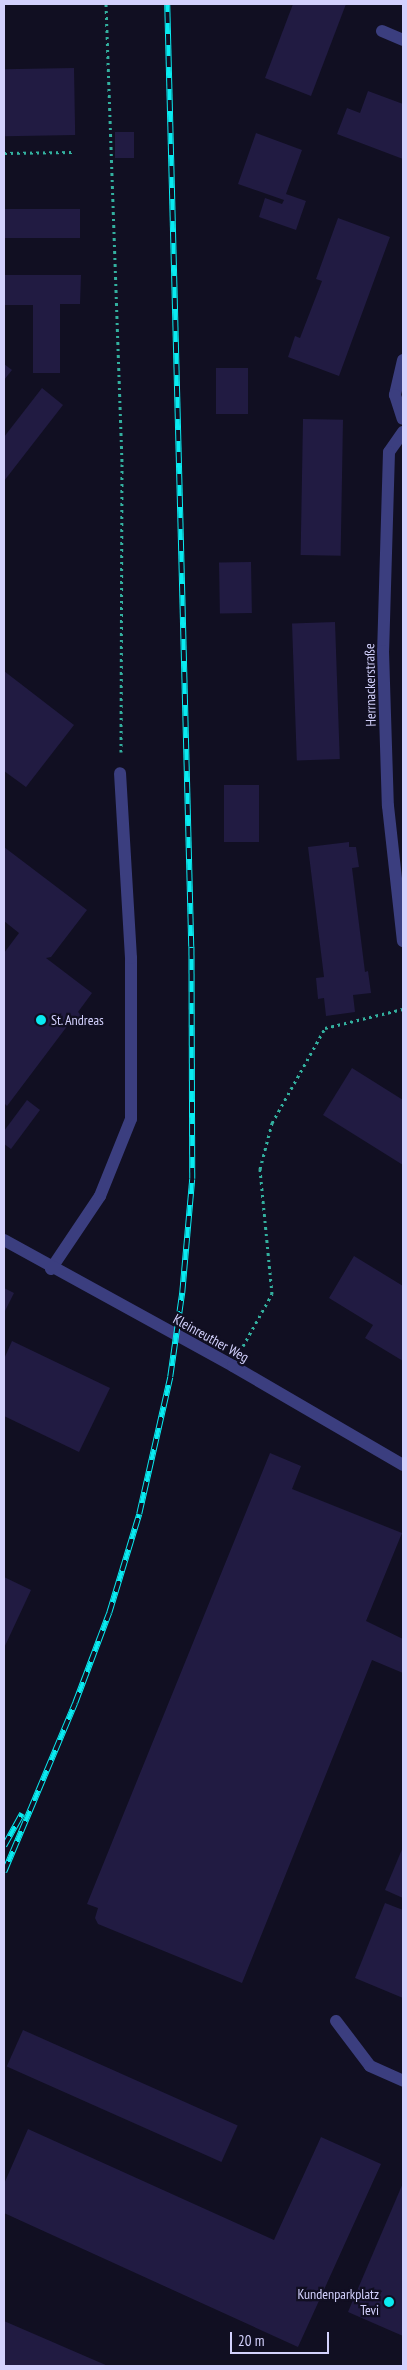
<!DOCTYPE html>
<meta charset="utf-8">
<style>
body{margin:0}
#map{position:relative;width:407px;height:2370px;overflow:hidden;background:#110f22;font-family:"PT Sans Narrow",sans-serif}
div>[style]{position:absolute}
.building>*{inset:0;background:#211b42;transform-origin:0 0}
.path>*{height:3px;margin-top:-1.5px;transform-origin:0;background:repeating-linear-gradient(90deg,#33b09f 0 2.5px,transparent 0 6.5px)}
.lane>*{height:12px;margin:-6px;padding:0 6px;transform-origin:6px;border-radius:6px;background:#3b3e7f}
.street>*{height:12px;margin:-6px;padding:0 6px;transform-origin:6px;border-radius:6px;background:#3b3e7f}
.rail>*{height:5.5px;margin-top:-2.75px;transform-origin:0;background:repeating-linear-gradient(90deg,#110f22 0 11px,#09ebf1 0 22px);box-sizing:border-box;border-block:1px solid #09ebf1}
.dots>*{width:14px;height:14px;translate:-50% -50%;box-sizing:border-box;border:2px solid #110f22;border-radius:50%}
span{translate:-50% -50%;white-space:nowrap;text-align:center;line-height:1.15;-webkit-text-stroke:4.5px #110f22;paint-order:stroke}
.street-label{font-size:14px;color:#d3d1fd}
.poi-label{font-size:14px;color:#d3d1fd}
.left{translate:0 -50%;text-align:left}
.right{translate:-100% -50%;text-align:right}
.frame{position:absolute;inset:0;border:5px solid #d3d1fd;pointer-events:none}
.scale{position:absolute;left:230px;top:2332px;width:99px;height:22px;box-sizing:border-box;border:2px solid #d3d1fd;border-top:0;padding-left:6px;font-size:15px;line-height:18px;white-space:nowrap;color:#d3d1fd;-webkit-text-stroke:4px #110f22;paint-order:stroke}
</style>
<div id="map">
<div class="building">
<i style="clip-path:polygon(293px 4px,346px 4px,311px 96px,265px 78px)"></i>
<i style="left:74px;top:68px;width:67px;height:70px;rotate:89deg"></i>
<i style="clip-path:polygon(368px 91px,403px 104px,403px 159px,337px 134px,347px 108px,360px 113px)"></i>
<i style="left:115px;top:132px;width:19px;height:26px"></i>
<i style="clip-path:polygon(256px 133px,302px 150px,286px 194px,306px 201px,296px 230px,259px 217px,265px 198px,282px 204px,284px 200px,238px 184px)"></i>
<i style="left:4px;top:209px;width:76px;height:29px"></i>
<i style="clip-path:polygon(338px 218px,390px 237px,339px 376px,288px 357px,295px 336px,300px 338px,322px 281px,316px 279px)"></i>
<i style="clip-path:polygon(4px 275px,81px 275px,80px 304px,60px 304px,60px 373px,33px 373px,33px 305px,4px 305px)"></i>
<i style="clip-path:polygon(4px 364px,12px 370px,4px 380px)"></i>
<i style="left:216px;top:368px;width:32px;height:46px"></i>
<i style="clip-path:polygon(42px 388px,63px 405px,4px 481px,4px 437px)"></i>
<i style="left:303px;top:419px;width:40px;height:136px;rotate:1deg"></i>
<i style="left:251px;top:562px;width:51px;height:32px;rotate:89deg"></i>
<i style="left:335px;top:622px;width:137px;height:43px;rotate:88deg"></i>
<i style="clip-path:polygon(4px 671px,74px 725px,26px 787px,4px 771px)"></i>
<i style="left:259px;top:785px;width:57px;height:35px;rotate:90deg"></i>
<i style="clip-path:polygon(349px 842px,349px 847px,356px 847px,359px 867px,352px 868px,365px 972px,368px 971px,371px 993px,353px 995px,355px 1012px,326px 1016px,324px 998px,318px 999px,316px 978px,324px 977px,308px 847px)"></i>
<i style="clip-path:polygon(4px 847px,87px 910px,51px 957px,46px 958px,92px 993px,78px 1012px,81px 1015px,71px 1028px,68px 1025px,7px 1106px,4px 1103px,4px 953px,19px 933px,4px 921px)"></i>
<i style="clip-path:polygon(352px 1068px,403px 1100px,403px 1165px,323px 1115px)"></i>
<i style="clip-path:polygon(27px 1100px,40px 1110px,11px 1149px,4px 1144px,4px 1131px)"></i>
<i style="clip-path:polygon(354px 1256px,403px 1286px,403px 1361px,365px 1338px,373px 1325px,329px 1298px)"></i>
<i style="clip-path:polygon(4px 1288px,14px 1293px,4px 1313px)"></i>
<i style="clip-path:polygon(12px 1341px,110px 1388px,79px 1452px,4px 1416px,4px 1359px)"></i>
<i style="clip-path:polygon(270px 1453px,301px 1466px,292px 1489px,402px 1533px,366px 1621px,403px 1639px,403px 1673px,372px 1660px,242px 1983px,98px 1924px,95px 1918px,98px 1908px,87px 1904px)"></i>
<i style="clip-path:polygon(4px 1577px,31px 1590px,4px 1648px)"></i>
<i style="clip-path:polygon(403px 1847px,403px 1898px,385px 1890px)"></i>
<i style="clip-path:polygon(385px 1903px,403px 1910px,403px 1998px,355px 1978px)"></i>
<i style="left:23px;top:2030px;width:235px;height:40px;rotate:24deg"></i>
<i style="clip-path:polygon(28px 2129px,274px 2240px,321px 2137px,381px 2164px,298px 2347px,4px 2213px,4px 2184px)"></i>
<i style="clip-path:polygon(403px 2183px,403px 2336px,348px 2312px)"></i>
<i style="clip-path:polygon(4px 2321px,108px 2366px,4px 2366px)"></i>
</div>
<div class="path">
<i style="left:106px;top:4px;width:460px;rotate:88deg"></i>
<i style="left:122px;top:464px;width:288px;rotate:90.2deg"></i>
<i style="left:4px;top:153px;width:69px;rotate:-0.8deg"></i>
<i style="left:243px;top:1346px;width:60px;rotate:-60.9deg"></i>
<i style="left:272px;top:1294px;width:126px;rotate:-95.5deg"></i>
<i style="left:260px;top:1169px;width:48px;rotate:-75.4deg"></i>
<i style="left:272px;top:1123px;width:109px;rotate:-60.8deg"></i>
<i style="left:325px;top:1028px;width:80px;rotate:-13.7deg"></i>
</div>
<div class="lane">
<i style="left:403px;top:360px;width:36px;rotate:103deg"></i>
<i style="left:395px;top:395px;width:25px;rotate:72deg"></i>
<i style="left:51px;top:1269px;width:88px;rotate:-56.1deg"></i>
<i style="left:100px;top:1196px;width:83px;rotate:-68.1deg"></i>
<i style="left:131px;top:1119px;width:161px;rotate:-90deg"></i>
<i style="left:131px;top:958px;width:185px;rotate:-93.4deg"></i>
</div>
<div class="street">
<i style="left:382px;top:31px;width:23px;rotate:23deg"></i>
<i style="left:403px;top:432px;width:24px;rotate:125deg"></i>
<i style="left:389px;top:452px;width:199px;rotate:91.7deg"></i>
<i style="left:383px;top:651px;width:155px;rotate:88.2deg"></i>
<i style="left:388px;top:806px;width:136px;rotate:83.7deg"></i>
<i style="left:4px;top:1240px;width:261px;rotate:28.8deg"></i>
<i style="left:233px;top:1366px;width:197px;rotate:30.2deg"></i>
<i style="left:336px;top:2021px;width:56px;rotate:52.9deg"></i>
<i style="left:370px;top:2066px;width:36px;rotate:24deg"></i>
</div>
<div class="rail">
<i style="left:4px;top:1846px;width:37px;rotate:-61deg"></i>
<i style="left:4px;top:1872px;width:183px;rotate:-67.2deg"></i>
<i style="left:75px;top:1703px;width:96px;rotate:-69.3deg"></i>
<i style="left:109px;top:1613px;width:103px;rotate:-73.1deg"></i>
<i style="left:139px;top:1514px;width:140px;rotate:-77.2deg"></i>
<i style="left:170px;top:1377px;width:85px;rotate:-81.9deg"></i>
<i style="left:182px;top:1293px;width:114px;rotate:-85deg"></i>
<i style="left:192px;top:1179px;width:232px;rotate:-90.2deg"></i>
<i style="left:191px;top:947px;width:943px;rotate:-91.46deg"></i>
</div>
<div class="dots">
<i style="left:41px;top:1020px;background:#09ebf1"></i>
<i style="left:389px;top:2302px;background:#09ebf1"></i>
</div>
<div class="street-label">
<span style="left:370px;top:685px;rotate:-91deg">Herrnackerstraße</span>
<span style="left:211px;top:1338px;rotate:29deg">Kleinreuther Weg</span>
</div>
<div class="poi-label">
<span class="left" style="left:51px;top:1020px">St. Andreas</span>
<span class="right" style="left:379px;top:2302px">Kundenparkplatz<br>Tevi</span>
</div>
<div class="frame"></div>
<div class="scale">20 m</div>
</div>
